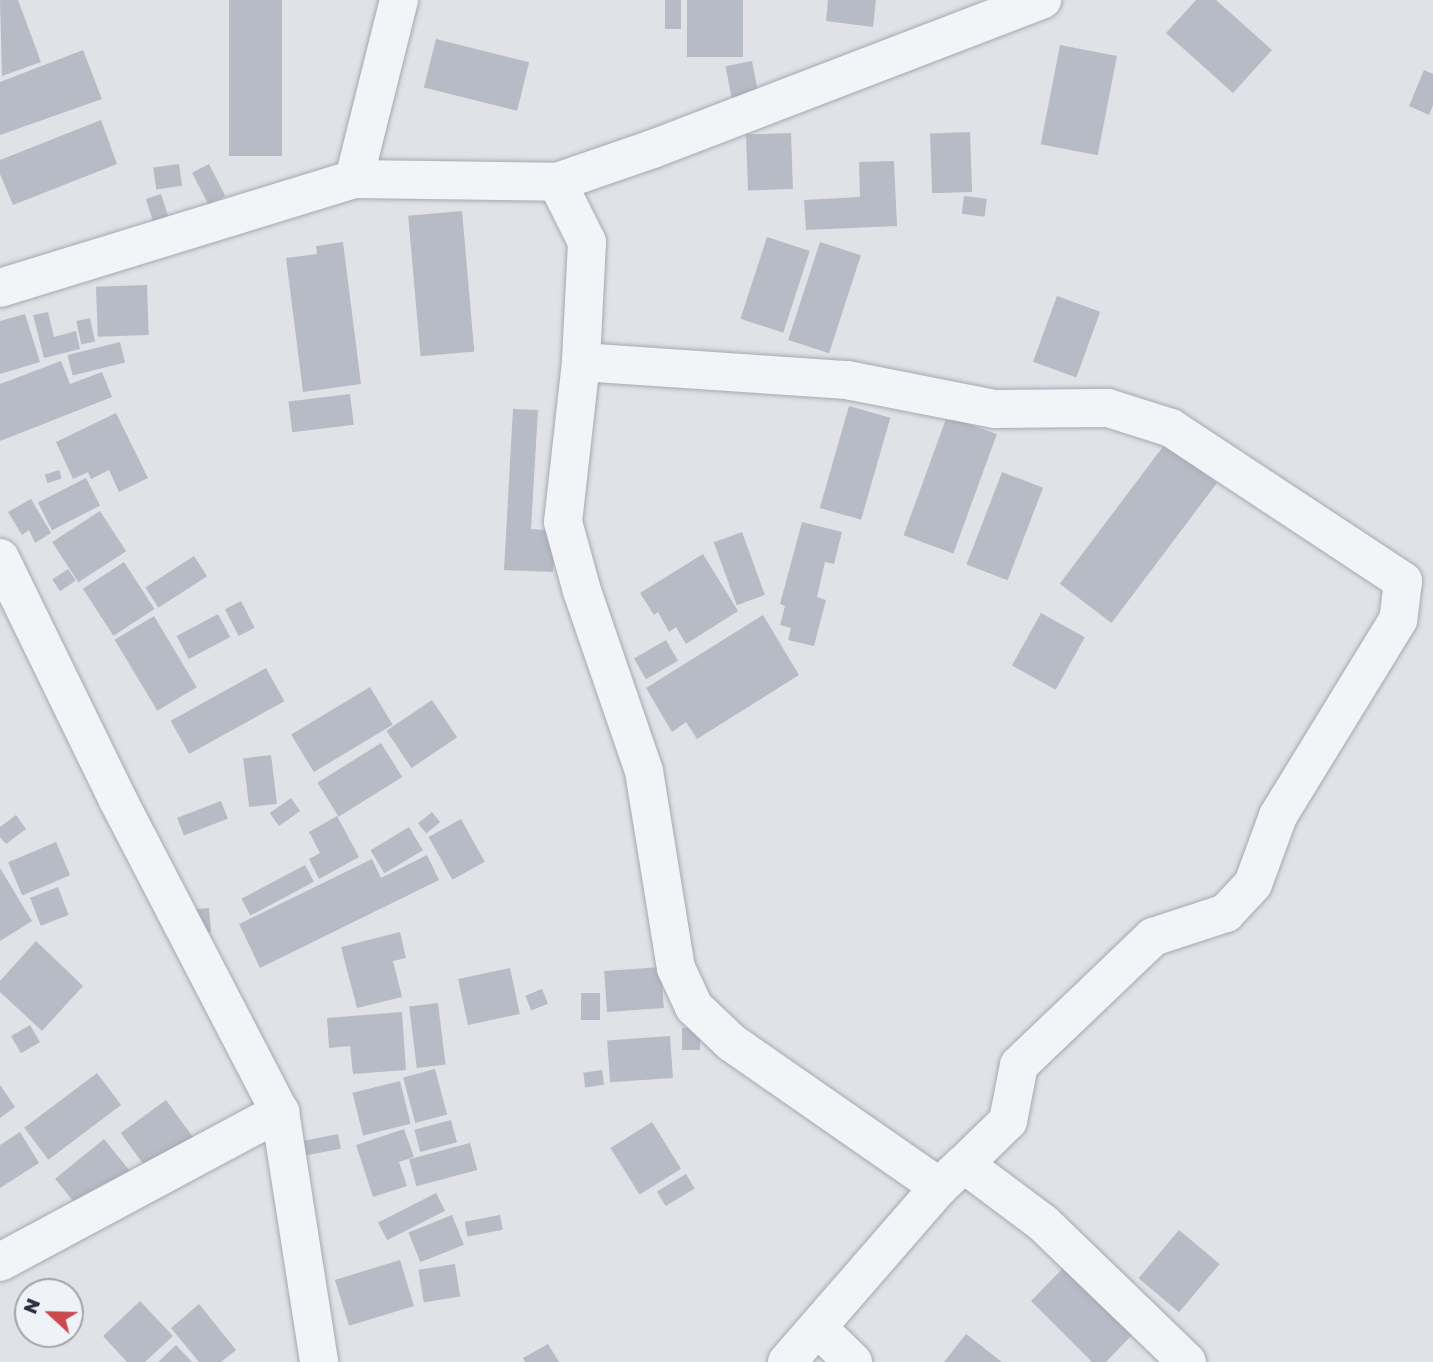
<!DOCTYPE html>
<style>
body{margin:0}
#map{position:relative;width:1433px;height:1362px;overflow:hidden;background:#e0e2e8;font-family:"Golos Text",sans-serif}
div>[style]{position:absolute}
.building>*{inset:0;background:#b7bbc5;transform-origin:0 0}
.roads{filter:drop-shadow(0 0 2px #a5a9b2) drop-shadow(0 0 2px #a5a9b2)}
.minor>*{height:38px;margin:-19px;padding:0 19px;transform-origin:19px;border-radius:19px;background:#f3f4f7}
span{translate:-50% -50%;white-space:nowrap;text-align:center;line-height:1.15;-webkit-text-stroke:5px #eff2f6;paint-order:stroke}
.north{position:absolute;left:14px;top:1278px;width:70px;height:70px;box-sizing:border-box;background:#eff2f6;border:2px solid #a0a4ad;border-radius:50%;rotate:292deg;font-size:19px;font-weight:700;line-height:28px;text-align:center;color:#292f3f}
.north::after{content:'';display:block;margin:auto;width:24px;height:32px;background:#ca494f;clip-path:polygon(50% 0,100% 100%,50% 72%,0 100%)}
</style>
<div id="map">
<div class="building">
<i style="clip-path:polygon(0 0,18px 0,41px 62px,2px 76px)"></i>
<i style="left:229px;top:0;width:53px;height:156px"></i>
<i style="left:665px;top:0;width:16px;height:29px"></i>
<i style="left:687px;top:0;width:56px;height:57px"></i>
<i style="clip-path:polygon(828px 0,876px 0,873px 27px,826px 21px)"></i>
<i style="clip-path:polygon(1196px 0,1216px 0,1272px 50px,1233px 93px,1166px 33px)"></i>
<i style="left:436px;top:39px;width:96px;height:50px;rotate:14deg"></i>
<i style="left:1060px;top:45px;width:58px;height:101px;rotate:11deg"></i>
<i style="clip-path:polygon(83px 50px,102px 99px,0 135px,0 82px)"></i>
<i style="left:752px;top:61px;width:32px;height:27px;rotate:79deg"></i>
<i style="clip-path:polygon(1424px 70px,1433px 74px,1433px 105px,1429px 115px,1409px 106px)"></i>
<i style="clip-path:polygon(101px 120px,117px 164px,13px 205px,0 174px,0 160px)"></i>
<i style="left:970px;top:132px;width:60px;height:40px;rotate:88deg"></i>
<i style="left:791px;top:133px;width:56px;height:45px;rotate:88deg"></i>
<i style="clip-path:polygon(894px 161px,897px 226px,806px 230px,804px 200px,860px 197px,859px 162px)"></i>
<i style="left:179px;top:164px;width:22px;height:26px;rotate:82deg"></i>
<i style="left:209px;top:164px;width:36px;height:19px;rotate:63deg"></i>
<i style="left:161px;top:194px;width:25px;height:16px;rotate:72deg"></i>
<i style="left:964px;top:196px;width:23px;height:18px;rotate:7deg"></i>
<i style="left:462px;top:211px;width:141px;height:54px;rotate:85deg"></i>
<i style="left:767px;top:237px;width:45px;height:86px;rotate:18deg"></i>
<i style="clip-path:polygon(343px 242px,361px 384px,303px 392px,286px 258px,317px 254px,316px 246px)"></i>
<i style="left:820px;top:242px;width:43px;height:103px;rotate:18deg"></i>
<i style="left:147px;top:285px;width:50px;height:51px;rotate:88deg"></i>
<i style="left:1057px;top:296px;width:46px;height:70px;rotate:20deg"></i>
<i style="clip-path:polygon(48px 312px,54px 337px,76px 331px,80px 349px,44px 358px,33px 315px)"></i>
<i style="clip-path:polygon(25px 314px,40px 362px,0 374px,0 321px)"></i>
<i style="left:90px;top:318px;width:24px;height:14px;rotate:78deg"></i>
<i style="left:120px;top:342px;width:21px;height:54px;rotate:76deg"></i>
<i style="clip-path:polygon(61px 361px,70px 384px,102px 372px,112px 397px,0 441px,0 384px)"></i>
<i style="left:350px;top:394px;width:31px;height:62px;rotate:83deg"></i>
<i style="left:849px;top:406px;width:43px;height:106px;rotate:16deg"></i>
<i style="clip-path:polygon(513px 409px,538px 410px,531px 529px,555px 531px,553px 572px,504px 570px)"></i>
<i style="clip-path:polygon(116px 413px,148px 478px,119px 492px,109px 470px,91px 479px,88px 472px,73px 479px,56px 442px)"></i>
<i style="left:947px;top:416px;width:53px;height:127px;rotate:20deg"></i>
<i style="left:1165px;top:444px;width:65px;height:175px;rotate:37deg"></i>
<i style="left:59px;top:470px;width:9px;height:15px;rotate:72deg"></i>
<i style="left:1002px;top:472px;width:44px;height:99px;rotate:21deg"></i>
<i style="left:86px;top:478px;width:31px;height:54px;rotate:63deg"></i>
<i style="clip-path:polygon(31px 499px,51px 533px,35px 543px,29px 530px,22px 535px,8px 512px)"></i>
<i style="left:100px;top:511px;width:48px;height:57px;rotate:57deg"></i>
<i style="clip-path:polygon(802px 522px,842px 532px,834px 564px,825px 562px,817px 597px,826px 600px,814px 646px,788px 640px,791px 628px,780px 625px,785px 606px,780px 604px)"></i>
<i style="left:742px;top:532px;width:67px;height:30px;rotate:70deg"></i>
<i style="clip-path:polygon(703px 554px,738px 611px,686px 644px,676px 627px,669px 632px,658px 612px,654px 615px,640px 593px)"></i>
<i style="left:194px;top:556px;width:24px;height:58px;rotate:57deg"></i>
<i style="left:124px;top:562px;width:56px;height:49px;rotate:57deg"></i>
<i style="left:68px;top:569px;width:14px;height:19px;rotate:56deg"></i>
<i style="left:241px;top:601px;width:30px;height:18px;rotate:63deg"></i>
<i style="left:1041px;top:613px;width:50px;height:60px;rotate:29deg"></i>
<i style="left:218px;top:614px;width:26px;height:47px;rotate:62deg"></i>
<i style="clip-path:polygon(763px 615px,799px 675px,697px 739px,686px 722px,672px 732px,646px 688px)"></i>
<i style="left:154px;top:616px;width:83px;height:46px;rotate:59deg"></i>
<i style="left:666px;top:640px;width:24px;height:37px;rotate:60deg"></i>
<i style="left:266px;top:668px;width:38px;height:109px;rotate:61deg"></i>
<i style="left:370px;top:687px;width:44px;height:92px;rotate:59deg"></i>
<i style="left:432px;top:700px;width:45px;height:55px;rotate:56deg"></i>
<i style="left:381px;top:743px;width:40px;height:75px;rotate:58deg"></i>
<i style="left:271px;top:755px;width:49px;height:28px;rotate:83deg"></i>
<i style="left:291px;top:798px;width:16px;height:26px;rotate:55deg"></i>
<i style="left:221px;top:801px;width:19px;height:47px;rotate:69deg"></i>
<i style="left:432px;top:812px;width:13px;height:18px;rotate:51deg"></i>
<i style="clip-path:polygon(16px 815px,26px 829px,6px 844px,0 837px,0 827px)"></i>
<i style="clip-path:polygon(337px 816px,359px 857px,319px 879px,309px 859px,320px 853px,309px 832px)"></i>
<i style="left:461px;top:819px;width:49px;height:37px;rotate:61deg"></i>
<i style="left:409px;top:827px;width:27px;height:45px;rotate:59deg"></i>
<i style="left:56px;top:842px;width:36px;height:52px;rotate:67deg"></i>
<i style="clip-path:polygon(427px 855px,439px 880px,260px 968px,239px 924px,372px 859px,381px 878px)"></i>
<i style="left:305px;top:865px;width:19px;height:72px;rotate:62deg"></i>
<i style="clip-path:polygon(0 868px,32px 921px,0 941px)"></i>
<i style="left:58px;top:887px;width:30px;height:30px;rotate:69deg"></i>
<i style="left:209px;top:908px;width:24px;height:28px;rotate:85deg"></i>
<i style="clip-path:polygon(400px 932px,406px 958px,393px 961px,402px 997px,357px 1008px,341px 947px)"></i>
<i style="clip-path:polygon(36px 941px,83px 986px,42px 1031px,0 992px,0 981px)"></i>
<i style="left:661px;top:967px;width:41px;height:57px;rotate:86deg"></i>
<i style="left:510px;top:968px;width:47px;height:53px;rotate:78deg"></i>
<i style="left:542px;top:989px;width:16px;height:18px;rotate:68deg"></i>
<i style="left:581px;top:993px;width:19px;height:27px"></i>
<i style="left:438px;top:1003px;width:62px;height:29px;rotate:83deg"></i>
<i style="clip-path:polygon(402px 1012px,406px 1070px,353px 1074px,350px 1046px,329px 1048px,327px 1018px)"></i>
<i style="left:30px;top:1025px;width:20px;height:22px;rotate:60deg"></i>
<i style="left:700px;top:1028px;width:22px;height:18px;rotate:90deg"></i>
<i style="left:670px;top:1036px;width:42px;height:63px;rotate:86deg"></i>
<i style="left:435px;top:1069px;width:47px;height:33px;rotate:75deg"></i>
<i style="left:602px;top:1070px;width:15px;height:19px;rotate:82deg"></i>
<i style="left:97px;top:1073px;width:40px;height:91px;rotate:53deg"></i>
<i style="left:400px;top:1081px;width:44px;height:49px;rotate:76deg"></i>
<i style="clip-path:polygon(0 1085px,15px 1107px,0 1118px)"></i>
<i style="left:166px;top:1100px;width:54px;height:56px;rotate:54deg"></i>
<i style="left:451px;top:1120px;width:23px;height:38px;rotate:75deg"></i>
<i style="left:652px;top:1122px;width:55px;height:49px;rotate:58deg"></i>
<i style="clip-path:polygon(404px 1129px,414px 1157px,399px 1162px,407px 1186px,373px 1197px,356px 1145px)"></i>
<i style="clip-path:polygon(20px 1132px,39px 1163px,0 1188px,0 1145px)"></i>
<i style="left:338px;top:1134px;width:15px;height:44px;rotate:79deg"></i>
<i style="left:104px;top:1139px;width:45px;height:63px;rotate:51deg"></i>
<i style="left:470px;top:1143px;width:28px;height:63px;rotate:75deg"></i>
<i style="left:686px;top:1174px;width:17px;height:34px;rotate:59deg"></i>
<i style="left:436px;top:1193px;width:20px;height:65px;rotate:63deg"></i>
<i style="left:452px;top:1215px;width:32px;height:47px;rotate:68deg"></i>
<i style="left:500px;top:1215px;width:15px;height:36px;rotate:79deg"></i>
<i style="left:1179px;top:1230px;width:53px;height:63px;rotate:40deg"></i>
<i style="left:400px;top:1260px;width:48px;height:68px;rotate:73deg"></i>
<i style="left:455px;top:1264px;width:33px;height:37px;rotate:81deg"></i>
<i style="clip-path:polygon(1064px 1267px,1132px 1335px,1106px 1362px,1092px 1362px,1031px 1301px)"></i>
<i style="clip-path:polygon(140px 1301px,173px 1336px,145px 1362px,127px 1362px,103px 1336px)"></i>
<i style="clip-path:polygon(199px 1304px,236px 1350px,221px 1362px,199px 1362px,171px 1328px)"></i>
<i style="clip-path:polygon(966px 1334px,1002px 1362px,944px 1362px)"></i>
<i style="clip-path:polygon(548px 1344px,559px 1362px,525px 1362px,523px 1358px)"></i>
<i style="clip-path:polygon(176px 1345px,192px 1362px,158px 1362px)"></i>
</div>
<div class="roads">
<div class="minor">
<i style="left:354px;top:179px;width:203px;rotate:0.8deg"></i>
<i style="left:557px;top:182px;width:102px;rotate:-19deg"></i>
<i style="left:653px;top:149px;width:417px;rotate:-21deg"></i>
<i style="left:557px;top:182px;width:67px;rotate:63.4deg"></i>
<i style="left:587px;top:242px;width:120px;rotate:92.9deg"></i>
<i style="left:581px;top:362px;width:161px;rotate:96.4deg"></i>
<i style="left:563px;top:522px;width:72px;rotate:74.6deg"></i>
<i style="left:582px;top:591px;width:190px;rotate:71deg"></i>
<i style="left:644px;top:771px;width:200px;rotate:80.8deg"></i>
<i style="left:676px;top:968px;width:43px;rotate:65.2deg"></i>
<i style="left:694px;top:1007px;width:52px;rotate:43.5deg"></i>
<i style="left:732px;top:1043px;width:252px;rotate:34.8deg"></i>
<i style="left:0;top:288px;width:370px;rotate:-17.1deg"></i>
<i style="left:354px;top:179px;width:185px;rotate:-75.9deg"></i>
<i style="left:581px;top:362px;width:267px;rotate:3.9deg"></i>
<i style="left:847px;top:380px;width:151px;rotate:11.1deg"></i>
<i style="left:995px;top:409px;width:113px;rotate:-0.5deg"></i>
<i style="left:1108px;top:408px;width:66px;rotate:17.6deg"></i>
<i style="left:1171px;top:428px;width:278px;rotate:33.4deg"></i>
<i style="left:1403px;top:581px;width:39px;rotate:97deg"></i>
<i style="left:1398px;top:620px;width:230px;rotate:121.5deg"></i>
<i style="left:1278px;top:816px;width:72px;rotate:110.2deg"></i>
<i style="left:1253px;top:884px;width:40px;rotate:133deg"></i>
<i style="left:1226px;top:913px;width:77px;rotate:161.8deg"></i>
<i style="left:1153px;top:937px;width:185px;rotate:136.3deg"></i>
<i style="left:1019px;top:1065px;width:57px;rotate:101.1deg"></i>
<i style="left:1008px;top:1121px;width:62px;rotate:135.7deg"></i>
<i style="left:0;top:558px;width:269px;rotate:64deg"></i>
<i style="left:118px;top:800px;width:352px;rotate:62.6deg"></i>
<i style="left:280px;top:1112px;width:253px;rotate:81.1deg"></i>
<i style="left:0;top:1262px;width:318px;rotate:-28.2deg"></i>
<i style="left:818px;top:1328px;width:49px;rotate:44.2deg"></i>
<i style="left:787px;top:1362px;width:232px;rotate:-49deg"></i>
<i style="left:939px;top:1187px;width:34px;rotate:-43deg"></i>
<i style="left:964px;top:1164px;width:99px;rotate:36.8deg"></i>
<i style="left:1043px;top:1223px;width:200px;rotate:44deg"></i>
</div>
</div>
<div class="north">N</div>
</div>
